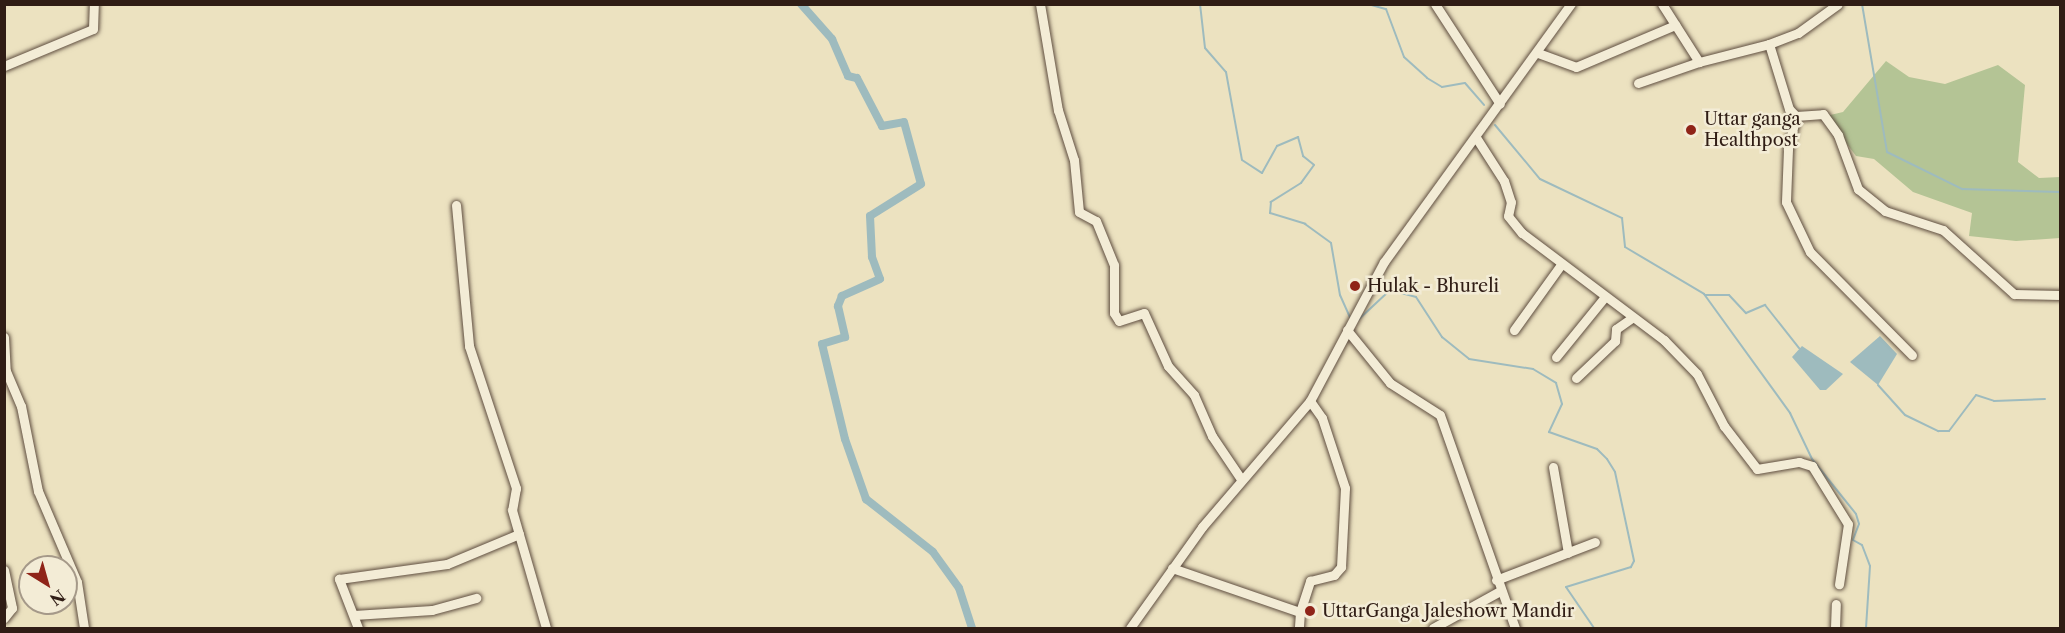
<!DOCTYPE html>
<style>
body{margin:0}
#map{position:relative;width:2065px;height:633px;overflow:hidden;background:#ece2c0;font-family:"Libre Caslon Text",serif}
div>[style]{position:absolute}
.green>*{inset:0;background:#b4c495}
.water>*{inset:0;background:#9ebbbe}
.stream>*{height:2px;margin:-1px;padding:0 1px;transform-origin:1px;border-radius:1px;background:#9ebbbe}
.canal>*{height:8px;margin:-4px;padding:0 4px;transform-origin:4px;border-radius:4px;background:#9ebbbe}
.roads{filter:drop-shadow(0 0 2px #5f4e40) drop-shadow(0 0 2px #5f4e40)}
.minor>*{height:9px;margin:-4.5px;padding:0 4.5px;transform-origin:4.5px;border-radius:4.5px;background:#f3ecd6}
.dots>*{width:16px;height:16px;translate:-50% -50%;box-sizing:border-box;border:3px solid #f3ecd6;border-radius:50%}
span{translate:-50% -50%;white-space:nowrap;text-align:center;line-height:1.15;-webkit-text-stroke:5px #f3ecd6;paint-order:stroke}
.poi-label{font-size:18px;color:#301d15}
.left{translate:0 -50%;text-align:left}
.frame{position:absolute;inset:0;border:6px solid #301d15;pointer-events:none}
.north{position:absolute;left:18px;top:555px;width:60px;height:60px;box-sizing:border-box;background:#f3ecd6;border:2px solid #a59989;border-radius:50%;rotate:143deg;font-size:16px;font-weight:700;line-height:24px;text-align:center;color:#301d15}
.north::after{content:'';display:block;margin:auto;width:21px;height:27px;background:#8f2418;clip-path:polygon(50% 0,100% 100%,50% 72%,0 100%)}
</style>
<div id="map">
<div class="green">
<i style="clip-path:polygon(1886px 61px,1909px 77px,1945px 84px,1998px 65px,2025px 85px,2018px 162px,2039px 178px,2060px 177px,2060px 238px,2016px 241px,1969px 236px,1972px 213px,1913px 192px,1874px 159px,1856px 156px,1826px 116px,1843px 112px)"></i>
</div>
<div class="water">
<i style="clip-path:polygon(1880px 336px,1897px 354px,1878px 385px,1850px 362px)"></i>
<i style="clip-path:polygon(1802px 346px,1843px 374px,1826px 390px,1820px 390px,1792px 357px)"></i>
</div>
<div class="stream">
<i style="left:1200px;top:4px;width:44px;rotate:83.5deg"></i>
<i style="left:1205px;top:48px;width:32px;rotate:49deg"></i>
<i style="left:1226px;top:72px;width:89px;rotate:79.7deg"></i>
<i style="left:1242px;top:160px;width:24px;rotate:33deg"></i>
<i style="left:1262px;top:173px;width:31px;rotate:-61deg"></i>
<i style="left:1277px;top:146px;width:23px;rotate:-23deg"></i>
<i style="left:1298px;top:137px;width:20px;rotate:75deg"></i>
<i style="left:1303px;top:156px;width:14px;rotate:39deg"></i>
<i style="left:1314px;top:165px;width:22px;rotate:126deg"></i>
<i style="left:1301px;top:183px;width:36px;rotate:148deg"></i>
<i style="left:1271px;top:202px;width:11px;rotate:95deg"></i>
<i style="left:1270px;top:213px;width:37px;rotate:17deg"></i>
<i style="left:1305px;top:224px;width:32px;rotate:36deg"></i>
<i style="left:1331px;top:243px;width:53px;rotate:80.2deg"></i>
<i style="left:1340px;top:295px;width:27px;rotate:66deg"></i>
<i style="left:1368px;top:4px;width:19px;rotate:16deg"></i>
<i style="left:1386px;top:9px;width:51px;rotate:69.4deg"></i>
<i style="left:1404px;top:57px;width:31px;rotate:42deg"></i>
<i style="left:1427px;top:78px;width:17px;rotate:31deg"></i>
<i style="left:1442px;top:87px;width:23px;rotate:-10deg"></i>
<i style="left:1465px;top:83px;width:29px;rotate:49deg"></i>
<i style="left:1862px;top:4px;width:150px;rotate:80.4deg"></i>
<i style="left:1887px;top:152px;width:84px;rotate:26.3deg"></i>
<i style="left:1962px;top:189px;width:98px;rotate:1.8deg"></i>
<i style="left:1495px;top:125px;width:70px;rotate:50.2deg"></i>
<i style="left:1540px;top:179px;width:91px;rotate:25.4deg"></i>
<i style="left:1622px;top:218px;width:29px;rotate:84deg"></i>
<i style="left:1625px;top:247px;width:92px;rotate:30.7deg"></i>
<i style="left:1704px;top:294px;width:147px;rotate:54.1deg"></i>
<i style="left:1790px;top:413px;width:51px;rotate:64.4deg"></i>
<i style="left:1812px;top:459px;width:70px;rotate:51.3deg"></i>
<i style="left:1856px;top:514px;width:10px;rotate:73deg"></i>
<i style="left:1859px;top:524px;width:17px;rotate:111deg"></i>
<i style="left:1853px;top:540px;width:10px;rotate:29deg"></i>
<i style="left:1862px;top:545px;width:22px;rotate:69deg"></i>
<i style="left:1870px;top:566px;width:62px;rotate:93.7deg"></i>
<i style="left:1705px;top:295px;width:24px"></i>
<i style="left:1729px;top:295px;width:25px;rotate:47deg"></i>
<i style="left:1746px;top:313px;width:21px;rotate:-23deg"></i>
<i style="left:1765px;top:305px;width:55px;rotate:51.7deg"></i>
<i style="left:1357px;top:321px;width:45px;rotate:-43.2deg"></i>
<i style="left:1390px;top:290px;width:27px;rotate:15deg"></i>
<i style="left:1416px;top:297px;width:48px;rotate:57deg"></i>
<i style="left:1442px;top:337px;width:35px;rotate:39deg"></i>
<i style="left:1469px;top:359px;width:65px;rotate:8.9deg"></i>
<i style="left:1533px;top:369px;width:27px;rotate:31deg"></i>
<i style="left:1556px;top:383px;width:22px;rotate:74deg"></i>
<i style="left:1562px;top:404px;width:31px;rotate:115deg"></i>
<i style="left:1549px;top:432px;width:51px;rotate:19.5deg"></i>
<i style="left:1597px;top:449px;width:14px;rotate:45deg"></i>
<i style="left:1607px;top:459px;width:15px;rotate:58deg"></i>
<i style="left:1615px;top:472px;width:91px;rotate:77.9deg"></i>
<i style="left:1634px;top:561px;width:7px;rotate:117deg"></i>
<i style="left:1631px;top:567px;width:68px;rotate:162.9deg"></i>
<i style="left:1566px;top:587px;width:50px;rotate:55.7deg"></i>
<i style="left:1878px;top:385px;width:40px;rotate:48deg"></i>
<i style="left:1905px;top:415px;width:37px;rotate:26deg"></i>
<i style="left:1938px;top:431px;width:11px"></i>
<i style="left:1949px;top:431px;width:45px;rotate:-53.1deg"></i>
<i style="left:1976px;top:395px;width:19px;rotate:18deg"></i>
<i style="left:1994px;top:401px;width:51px;rotate:-2.2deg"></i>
</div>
<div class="canal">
<i style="left:801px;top:4px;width:47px;rotate:48.5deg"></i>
<i style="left:832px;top:39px;width:40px;rotate:66.6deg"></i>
<i style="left:848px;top:76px;width:9px;rotate:13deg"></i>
<i style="left:857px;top:78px;width:54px;rotate:62.5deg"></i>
<i style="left:882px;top:126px;width:22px;rotate:-10deg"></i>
<i style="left:904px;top:122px;width:64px;rotate:74.7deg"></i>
<i style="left:921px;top:184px;width:60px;rotate:147.9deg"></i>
<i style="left:870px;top:216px;width:41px;rotate:87.2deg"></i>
<i style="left:872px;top:257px;width:23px;rotate:70deg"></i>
<i style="left:880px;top:279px;width:42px;rotate:155.9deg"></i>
<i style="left:842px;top:296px;width:11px;rotate:112deg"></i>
<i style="left:838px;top:306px;width:32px;rotate:77deg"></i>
<i style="left:845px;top:337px;width:24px;rotate:163deg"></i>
<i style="left:822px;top:344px;width:98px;rotate:76.4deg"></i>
<i style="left:845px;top:439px;width:64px;rotate:70.7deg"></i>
<i style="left:866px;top:499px;width:85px;rotate:38.3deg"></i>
<i style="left:933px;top:552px;width:44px;rotate:54.2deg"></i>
<i style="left:959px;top:588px;width:42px;rotate:72deg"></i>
</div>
<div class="roads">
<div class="minor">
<i style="left:1040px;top:4px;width:108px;rotate:80.4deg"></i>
<i style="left:1058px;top:110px;width:52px;rotate:72.3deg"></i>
<i style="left:1074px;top:160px;width:52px;rotate:84.5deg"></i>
<i style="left:1079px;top:212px;width:19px;rotate:28deg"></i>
<i style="left:1096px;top:221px;width:48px;rotate:67.8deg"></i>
<i style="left:1114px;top:265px;width:48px;rotate:90deg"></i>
<i style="left:1114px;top:313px;width:9px;rotate:58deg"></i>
<i style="left:1119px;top:321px;width:26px;rotate:-18deg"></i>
<i style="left:1144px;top:313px;width:58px;rotate:65.6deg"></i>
<i style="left:1168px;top:366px;width:39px;rotate:48deg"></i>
<i style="left:1194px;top:395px;width:45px;rotate:66.3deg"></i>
<i style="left:1212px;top:436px;width:52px;rotate:56deg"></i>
<i style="left:1435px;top:4px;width:119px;rotate:57deg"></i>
<i style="left:1662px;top:4px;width:69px;rotate:57.5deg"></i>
<i style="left:1699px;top:62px;width:72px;rotate:-14.4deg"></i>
<i style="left:1769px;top:44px;width:68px;rotate:72.9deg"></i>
<i style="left:1789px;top:109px;width:10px;rotate:45deg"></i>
<i style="left:1796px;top:116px;width:27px;rotate:-4deg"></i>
<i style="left:1823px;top:114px;width:26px;rotate:54deg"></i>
<i style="left:1838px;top:135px;width:58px;rotate:69.7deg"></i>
<i style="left:1858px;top:189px;width:35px;rotate:39deg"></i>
<i style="left:1885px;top:211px;width:61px;rotate:18.1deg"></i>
<i style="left:1943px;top:230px;width:96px;rotate:42deg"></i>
<i style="left:2014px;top:294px;width:46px;rotate:1.2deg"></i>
<i style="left:1769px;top:44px;width:31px;rotate:-21deg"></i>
<i style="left:1798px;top:33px;width:49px;rotate:-35.9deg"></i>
<i style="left:1538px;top:53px;width:40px;rotate:20.2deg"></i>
<i style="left:1576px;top:67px;width:108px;rotate:-23deg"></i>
<i style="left:4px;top:66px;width:96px;rotate:-22.6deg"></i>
<i style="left:93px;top:29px;width:25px;rotate:-88deg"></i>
<i style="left:1638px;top:83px;width:65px;rotate:-19deg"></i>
<i style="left:1796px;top:116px;width:34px;rotate:104deg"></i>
<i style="left:1788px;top:149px;width:53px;rotate:92.2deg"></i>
<i style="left:1786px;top:202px;width:55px;rotate:64.4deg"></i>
<i style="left:1810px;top:252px;width:145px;rotate:45.3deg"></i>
<i style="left:1477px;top:139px;width:50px;rotate:57.3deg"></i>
<i style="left:1504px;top:181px;width:22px;rotate:72deg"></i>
<i style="left:1511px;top:202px;width:14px;rotate:102deg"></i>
<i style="left:1508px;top:216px;width:22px;rotate:51deg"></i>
<i style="left:1522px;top:233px;width:178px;rotate:37deg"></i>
<i style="left:1664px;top:340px;width:47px;rotate:45.9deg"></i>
<i style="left:1697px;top:374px;width:59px;rotate:62.6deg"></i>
<i style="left:1724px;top:426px;width:54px;rotate:52.5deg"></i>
<i style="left:1757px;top:469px;width:43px;rotate:-9.5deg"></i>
<i style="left:1799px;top:462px;width:14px;rotate:17deg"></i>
<i style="left:1812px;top:466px;width:68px;rotate:58.2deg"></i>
<i style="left:1848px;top:524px;width:61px;rotate:98.5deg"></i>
<i style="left:456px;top:205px;width:142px;rotate:84.7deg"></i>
<i style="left:469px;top:346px;width:150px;rotate:71.7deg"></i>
<i style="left:516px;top:488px;width:22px;rotate:100deg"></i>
<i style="left:512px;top:510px;width:123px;rotate:73.9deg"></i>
<i style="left:1347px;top:330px;width:68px;rotate:50.9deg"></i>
<i style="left:1390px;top:383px;width:59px;rotate:32.6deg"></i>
<i style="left:1440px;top:415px;width:226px;rotate:70.6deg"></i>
<i style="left:1514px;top:330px;width:79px;rotate:-54.3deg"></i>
<i style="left:4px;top:337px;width:34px;rotate:87deg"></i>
<i style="left:6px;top:371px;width:38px;rotate:67deg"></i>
<i style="left:21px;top:406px;width:87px;rotate:78.7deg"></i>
<i style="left:38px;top:491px;width:99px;rotate:66.8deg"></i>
<i style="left:77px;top:582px;width:47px;rotate:81.3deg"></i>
<i style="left:1556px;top:357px;width:76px;rotate:-50.9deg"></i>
<i style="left:1576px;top:378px;width:54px;rotate:-43.5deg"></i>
<i style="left:1615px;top:341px;width:12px;rotate:-85deg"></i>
<i style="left:1616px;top:329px;width:19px;rotate:-35deg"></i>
<i style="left:1553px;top:467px;width:87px;rotate:80.1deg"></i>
<i style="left:1172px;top:568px;width:135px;rotate:19deg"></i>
<i style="left:1300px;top:612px;width:16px;rotate:94deg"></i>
<i style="left:4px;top:570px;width:39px;rotate:78deg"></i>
<i style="left:12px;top:608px;width:13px;rotate:129deg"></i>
<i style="left:1496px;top:580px;width:106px;rotate:-21deg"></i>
<i style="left:1300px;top:612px;width:33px;rotate:-72deg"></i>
<i style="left:1310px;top:581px;width:25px;rotate:-14deg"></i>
<i style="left:1334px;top:575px;width:11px;rotate:-49deg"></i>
<i style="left:1341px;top:567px;width:79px;rotate:-87.1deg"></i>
<i style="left:1345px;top:488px;width:74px;rotate:-108.2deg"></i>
<i style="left:1322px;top:418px;width:21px;rotate:-125deg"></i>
<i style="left:354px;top:615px;width:78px;rotate:-3.7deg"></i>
<i style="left:432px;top:610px;width:46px;rotate:-15.3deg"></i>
<i style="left:358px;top:628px;width:53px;rotate:-111.2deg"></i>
<i style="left:339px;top:579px;width:109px;rotate:-7.9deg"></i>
<i style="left:447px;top:564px;width:78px;rotate:-22.6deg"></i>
<i style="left:1130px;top:628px;width:124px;rotate:-54.5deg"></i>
<i style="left:1202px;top:527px;width:166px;rotate:-49.4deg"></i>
<i style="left:1310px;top:401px;width:157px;rotate:-62deg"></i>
<i style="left:1384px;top:262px;width:319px;rotate:-54.1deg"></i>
<i style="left:1433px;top:628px;width:77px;rotate:-28.9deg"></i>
<i style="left:1835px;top:628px;width:24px;rotate:-88deg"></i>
</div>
</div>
<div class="dots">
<i style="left:1691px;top:130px;background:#8f2418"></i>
<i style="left:1355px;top:286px;background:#8f2418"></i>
<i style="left:1310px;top:611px;background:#8f2418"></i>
</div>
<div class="poi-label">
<span class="left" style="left:1704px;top:130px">Uttar ganga<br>Healthpost</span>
<span class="left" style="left:1367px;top:286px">Hulak - Bhureli</span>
<span class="left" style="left:1322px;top:611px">UttarGanga Jaleshowr Mandir</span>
</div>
<div class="frame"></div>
<div class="north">N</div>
</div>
